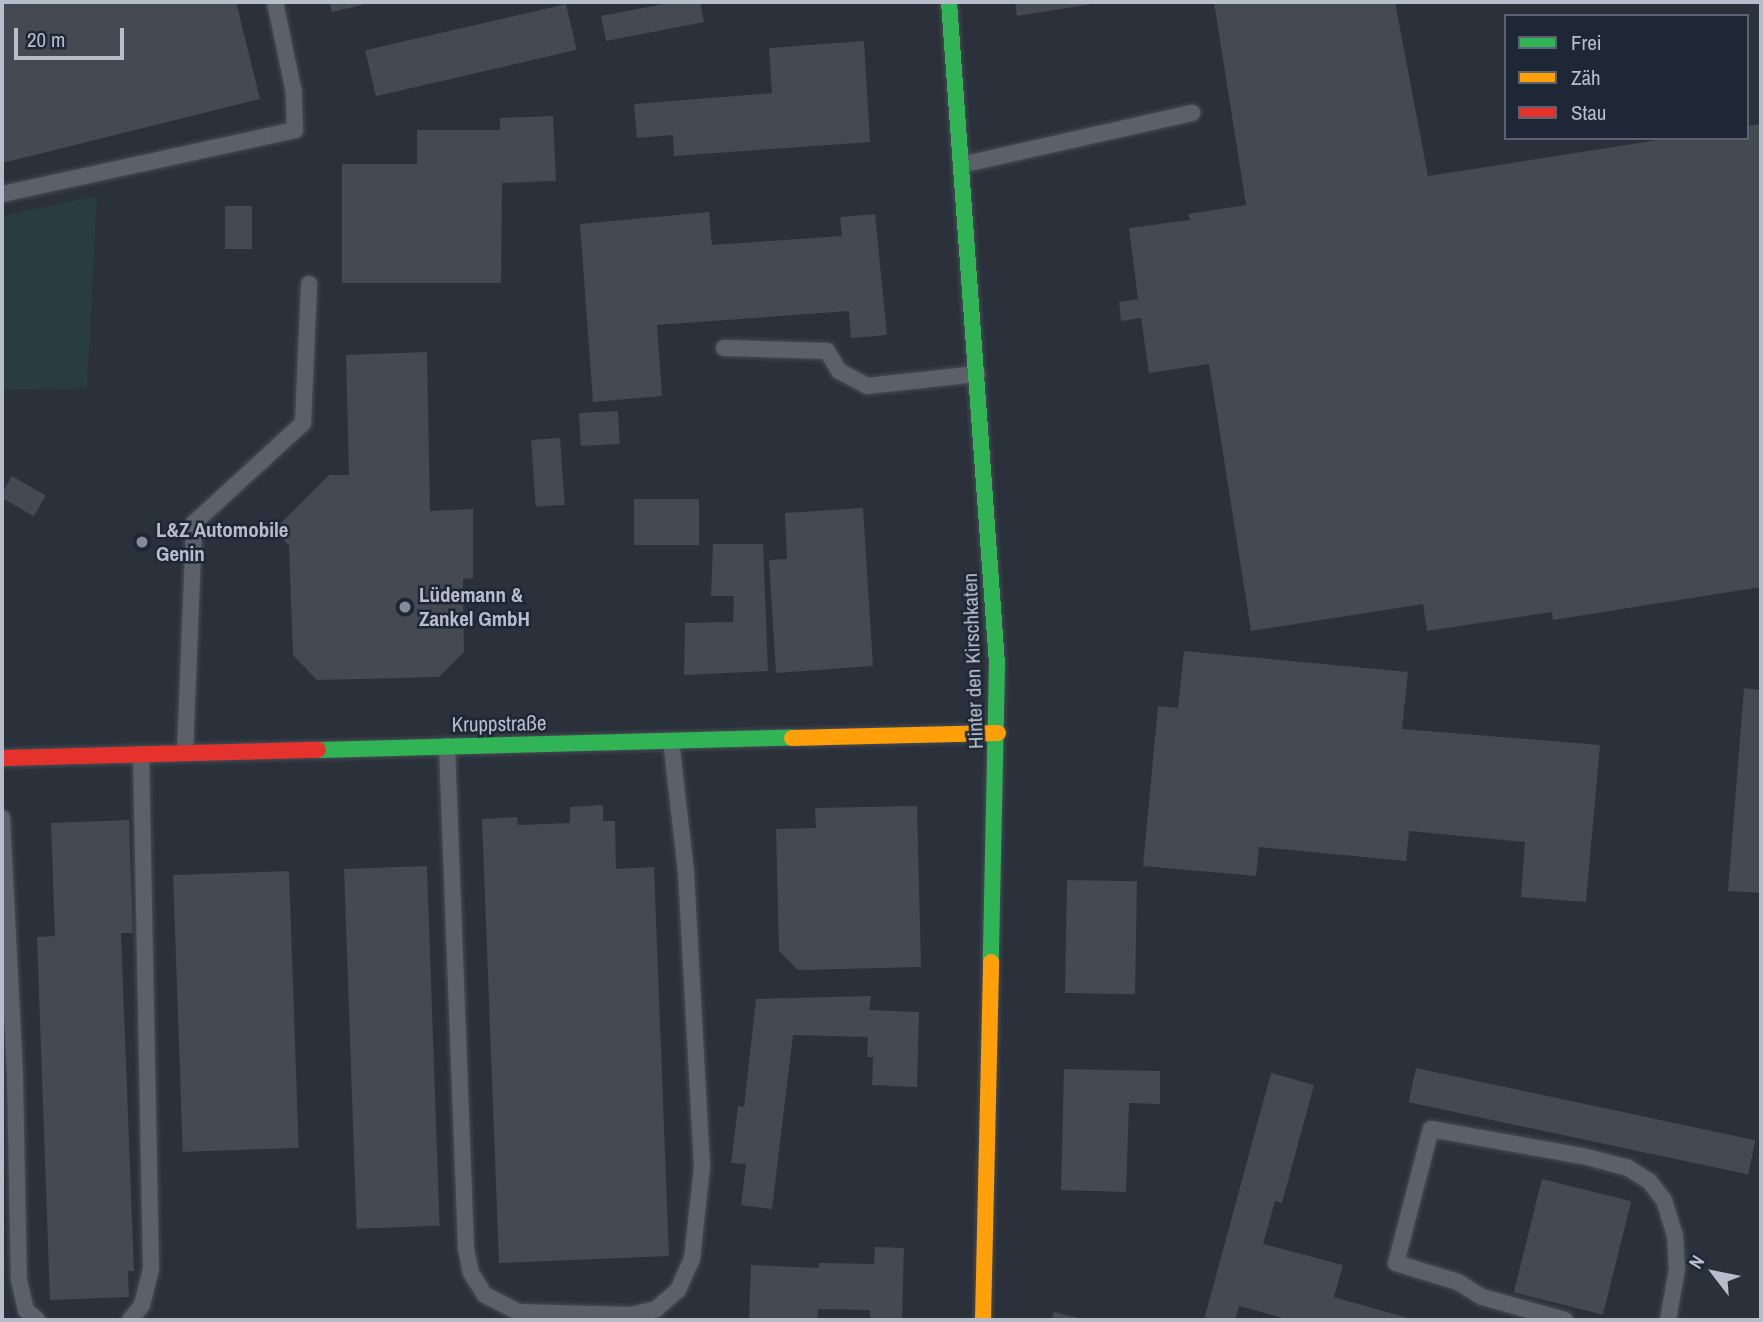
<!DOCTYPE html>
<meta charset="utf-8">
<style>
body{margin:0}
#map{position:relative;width:1763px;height:1322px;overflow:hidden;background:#2b313b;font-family:"Archivo Narrow",sans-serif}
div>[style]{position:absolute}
.green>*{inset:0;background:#283c41}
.building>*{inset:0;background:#444952;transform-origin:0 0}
.roads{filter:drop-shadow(0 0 2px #474c53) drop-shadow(0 0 2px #474c53)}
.lane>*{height:16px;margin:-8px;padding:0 8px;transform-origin:8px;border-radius:8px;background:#5c6068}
.fast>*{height:16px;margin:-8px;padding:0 8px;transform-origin:8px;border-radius:8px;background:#30b455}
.slow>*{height:16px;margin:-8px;padding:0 8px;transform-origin:8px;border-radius:8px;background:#ff9f0a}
.jam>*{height:16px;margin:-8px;padding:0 8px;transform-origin:8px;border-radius:8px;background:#e5322d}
.dots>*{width:19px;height:19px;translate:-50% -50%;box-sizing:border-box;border:4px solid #1e2736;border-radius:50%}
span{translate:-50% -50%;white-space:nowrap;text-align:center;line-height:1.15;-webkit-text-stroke:5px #1e2736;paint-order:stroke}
.poi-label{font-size:21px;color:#b6bdcb;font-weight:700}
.left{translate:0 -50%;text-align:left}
.street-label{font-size:21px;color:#b6bdcb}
.frame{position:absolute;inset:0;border:4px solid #b6bdcb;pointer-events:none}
.legend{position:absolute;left:1504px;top:14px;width:245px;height:126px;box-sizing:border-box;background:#1e2736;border:2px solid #5b6372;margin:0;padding:9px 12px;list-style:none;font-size:21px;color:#b6bdcb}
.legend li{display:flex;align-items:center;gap:14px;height:35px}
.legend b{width:35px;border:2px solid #5b6372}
.north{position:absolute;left:1679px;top:1238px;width:70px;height:70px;-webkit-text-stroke:5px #1e2736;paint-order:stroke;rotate:302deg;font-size:19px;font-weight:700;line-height:28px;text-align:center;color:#b6bdcb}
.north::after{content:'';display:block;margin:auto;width:24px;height:32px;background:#b6bdcb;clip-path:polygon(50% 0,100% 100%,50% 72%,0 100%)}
.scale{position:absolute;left:14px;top:28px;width:110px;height:32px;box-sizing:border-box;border:4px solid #b6bdcb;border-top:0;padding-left:9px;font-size:21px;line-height:24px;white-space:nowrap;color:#b6bdcb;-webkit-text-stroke:5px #1e2736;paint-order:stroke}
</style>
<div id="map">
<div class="green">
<i style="clip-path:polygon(97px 196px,87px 388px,2px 390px,2px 216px)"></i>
</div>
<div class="building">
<i style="clip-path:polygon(2px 2px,236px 2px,260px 99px,2px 163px)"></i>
<i style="clip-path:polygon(329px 2px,370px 2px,370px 3px,332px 12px)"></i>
<i style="clip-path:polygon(674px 2px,700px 2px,704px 22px,606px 41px,601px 16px)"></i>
<i style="clip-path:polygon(1015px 2px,1098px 2px,1098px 3px,1017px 16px)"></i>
<i style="clip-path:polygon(1214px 2px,1395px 2px,1428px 176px,1671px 138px,1747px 138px,1747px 126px,1761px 124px,1761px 587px,1553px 620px,1552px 612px,1427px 631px,1423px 604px,1251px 631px,1209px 364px,1149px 373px,1141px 318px,1121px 321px,1119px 302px,1138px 299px,1129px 228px,1190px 220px,1188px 214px,1246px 205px)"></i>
<i style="left:566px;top:4px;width:47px;height:206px;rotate:77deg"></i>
<i style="clip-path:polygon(864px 41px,870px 142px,674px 156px,673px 135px,637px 138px,634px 104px,772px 93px,769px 48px)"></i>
<i style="clip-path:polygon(553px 116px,556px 181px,502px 183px,501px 283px,342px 283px,342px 164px,417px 164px,417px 130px,500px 130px,500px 118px)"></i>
<i style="left:225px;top:206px;width:27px;height:43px"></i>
<i style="clip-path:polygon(709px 212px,712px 245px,842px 236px,840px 217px,875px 214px,887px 335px,851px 338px,849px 311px,657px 325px,662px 396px,593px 402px,580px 224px)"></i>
<i style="clip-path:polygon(427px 352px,430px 511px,473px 509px,473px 578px,463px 579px,464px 652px,439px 677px,317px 680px,293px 655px,289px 545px,273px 531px,329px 475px,349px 475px,346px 355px)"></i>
<i style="left:618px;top:411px;width:33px;height:39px;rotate:87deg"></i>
<i style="left:560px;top:438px;width:67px;height:29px;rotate:86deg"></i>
<i style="left:12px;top:476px;width:39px;height:24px;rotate:30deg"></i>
<i style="left:634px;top:499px;width:65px;height:46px"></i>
<i style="clip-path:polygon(863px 508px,873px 666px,776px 673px,769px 560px,787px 559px,785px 513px)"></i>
<i style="clip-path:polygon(713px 544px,763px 544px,768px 671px,684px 675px,685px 623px,733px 622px,734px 596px,711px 596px)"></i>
<i style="clip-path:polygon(1184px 651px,1408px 672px,1402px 729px,1600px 745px,1586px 902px,1521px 897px,1525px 842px,1409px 831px,1406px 861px,1259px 847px,1256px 876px,1143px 866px,1158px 706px,1178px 708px)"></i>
<i style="clip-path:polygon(1744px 688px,1761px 690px,1761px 893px,1728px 891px)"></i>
<i style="clip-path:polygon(603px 805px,603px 821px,615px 821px,616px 869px,654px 867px,669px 1256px,499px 1263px,482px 819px,517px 817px,518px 825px,570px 823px,570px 807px)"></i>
<i style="clip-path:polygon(917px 806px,921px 967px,798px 970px,779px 951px,776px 829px,816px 828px,815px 808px)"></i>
<i style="clip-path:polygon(129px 820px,133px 933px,121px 933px,134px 1271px,128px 1271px,129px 1297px,50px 1300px,37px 937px,55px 936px,51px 823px)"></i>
<i style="left:427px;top:866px;width:360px;height:83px;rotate:88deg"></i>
<i style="left:289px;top:871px;width:277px;height:116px;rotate:88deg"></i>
<i style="left:1067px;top:880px;width:70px;height:113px;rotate:1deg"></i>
<i style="clip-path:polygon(871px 996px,869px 1010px,919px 1012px,917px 1087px,872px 1085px,873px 1057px,867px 1057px,868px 1037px,793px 1035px,772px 1209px,741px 1205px,746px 1164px,731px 1163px,738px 1106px,744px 1107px,756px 999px)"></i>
<i style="left:1416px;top:1068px;width:347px;height:35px;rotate:12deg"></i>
<i style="clip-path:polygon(1064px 1069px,1160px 1071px,1160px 1104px,1129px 1103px,1126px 1192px,1061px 1190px)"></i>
<i style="clip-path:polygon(1271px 1073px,1314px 1085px,1282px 1203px,1275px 1201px,1263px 1244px,1343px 1265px,1334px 1297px,1415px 1320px,1290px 1320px,1239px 1306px,1235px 1320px,1204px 1320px)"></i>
<i style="left:1542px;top:1179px;width:92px;height:117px;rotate:14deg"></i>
<i style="clip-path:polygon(875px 1247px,904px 1248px,902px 1320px,870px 1320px,870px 1310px,818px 1309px,817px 1320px,749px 1320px,751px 1265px,819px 1268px,819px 1263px,874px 1264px)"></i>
<i style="clip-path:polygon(1054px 1312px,1083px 1319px,1083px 1320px,1051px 1320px)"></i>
</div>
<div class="roads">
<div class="lane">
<i style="left:961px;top:165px;width:237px;rotate:-12.7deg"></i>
<i style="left:2px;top:194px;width:300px;rotate:-12.3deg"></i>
<i style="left:295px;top:130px;width:37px;rotate:-92deg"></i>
<i style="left:294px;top:93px;width:93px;rotate:-101.8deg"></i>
<i style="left:724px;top:348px;width:103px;rotate:1.7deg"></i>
<i style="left:827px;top:351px;width:23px;rotate:59deg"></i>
<i style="left:839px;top:371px;width:32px;rotate:28deg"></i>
<i style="left:867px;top:386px;width:111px;rotate:-6.2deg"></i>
<i style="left:447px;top:746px;width:502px;rotate:87.83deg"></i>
<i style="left:466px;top:1248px;width:25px;rotate:79deg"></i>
<i style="left:471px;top:1273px;width:26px;rotate:58deg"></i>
<i style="left:485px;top:1295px;width:37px;rotate:27deg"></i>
<i style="left:518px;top:1312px;width:113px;rotate:1.5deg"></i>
<i style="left:631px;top:1315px;width:26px;rotate:-13deg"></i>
<i style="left:656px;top:1309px;width:29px;rotate:-41deg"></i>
<i style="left:678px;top:1290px;width:34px;rotate:-66deg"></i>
<i style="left:692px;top:1259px;width:93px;rotate:-83.8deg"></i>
<i style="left:702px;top:1167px;width:295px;rotate:-93.1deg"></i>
<i style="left:686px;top:872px;width:132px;rotate:-96.5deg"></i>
<i style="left:185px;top:752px;width:229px;rotate:-87.7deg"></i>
<i style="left:194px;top:523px;width:148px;rotate:-42.5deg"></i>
<i style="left:303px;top:423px;width:139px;rotate:-87.5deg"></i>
<i style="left:2px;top:818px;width:261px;rotate:87.1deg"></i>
<i style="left:15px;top:1079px;width:201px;rotate:88.9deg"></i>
<i style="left:19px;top:1280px;width:31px;rotate:77deg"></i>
<i style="left:26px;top:1310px;width:15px;rotate:42deg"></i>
<i style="left:130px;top:1320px;width:19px;rotate:-51deg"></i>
<i style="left:142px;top:1305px;width:38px;rotate:-76deg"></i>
<i style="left:151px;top:1268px;width:514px;rotate:-91.11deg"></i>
<i style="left:1565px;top:1320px;width:86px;rotate:-164.5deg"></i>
<i style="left:1482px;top:1297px;width:28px;rotate:-148deg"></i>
<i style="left:1458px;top:1282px;width:65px;rotate:-163deg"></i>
<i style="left:1396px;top:1263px;width:138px;rotate:-75.4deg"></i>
<i style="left:1431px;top:1129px;width:154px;rotate:10.1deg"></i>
<i style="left:1583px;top:1156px;width:47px;rotate:14.9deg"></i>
<i style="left:1628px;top:1168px;width:25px;rotate:32deg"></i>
<i style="left:1649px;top:1181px;width:24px;rotate:52deg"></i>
<i style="left:1664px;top:1200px;width:37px;rotate:73deg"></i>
<i style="left:1675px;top:1235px;width:34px;rotate:87deg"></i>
<i style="left:1677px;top:1269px;width:52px;rotate:100deg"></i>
</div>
<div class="fast">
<i style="left:949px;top:2px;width:664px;rotate:85.85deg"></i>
<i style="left:997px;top:664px;width:298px;rotate:91.2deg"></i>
<i style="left:318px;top:750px;width:474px;rotate:-1.5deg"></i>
</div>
<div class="slow">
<i style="left:792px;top:738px;width:206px;rotate:-1.4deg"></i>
<i style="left:983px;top:1320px;width:358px;rotate:-88.7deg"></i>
</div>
<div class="jam">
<i style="left:2px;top:758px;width:316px;rotate:-1.5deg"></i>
</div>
</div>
<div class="dots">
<i style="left:142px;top:542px;background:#858c99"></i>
<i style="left:405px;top:607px;background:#858c99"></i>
</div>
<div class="poi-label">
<span class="left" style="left:156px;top:542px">L&amp;Z Automobile<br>Genin</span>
<span class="left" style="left:419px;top:607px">Lüdemann &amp;<br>Zankel GmbH</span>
</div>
<div class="street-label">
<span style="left:973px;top:661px;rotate:-92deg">Hinter den Kirschkaten</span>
<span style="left:499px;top:724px;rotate:-1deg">Kruppstraße</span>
</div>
<div class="frame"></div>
<ul class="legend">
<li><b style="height:9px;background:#30b455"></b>Frei</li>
<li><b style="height:9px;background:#ff9f0a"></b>Zäh</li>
<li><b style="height:9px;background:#e5322d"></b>Stau</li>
</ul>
<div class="north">N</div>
<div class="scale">20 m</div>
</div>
